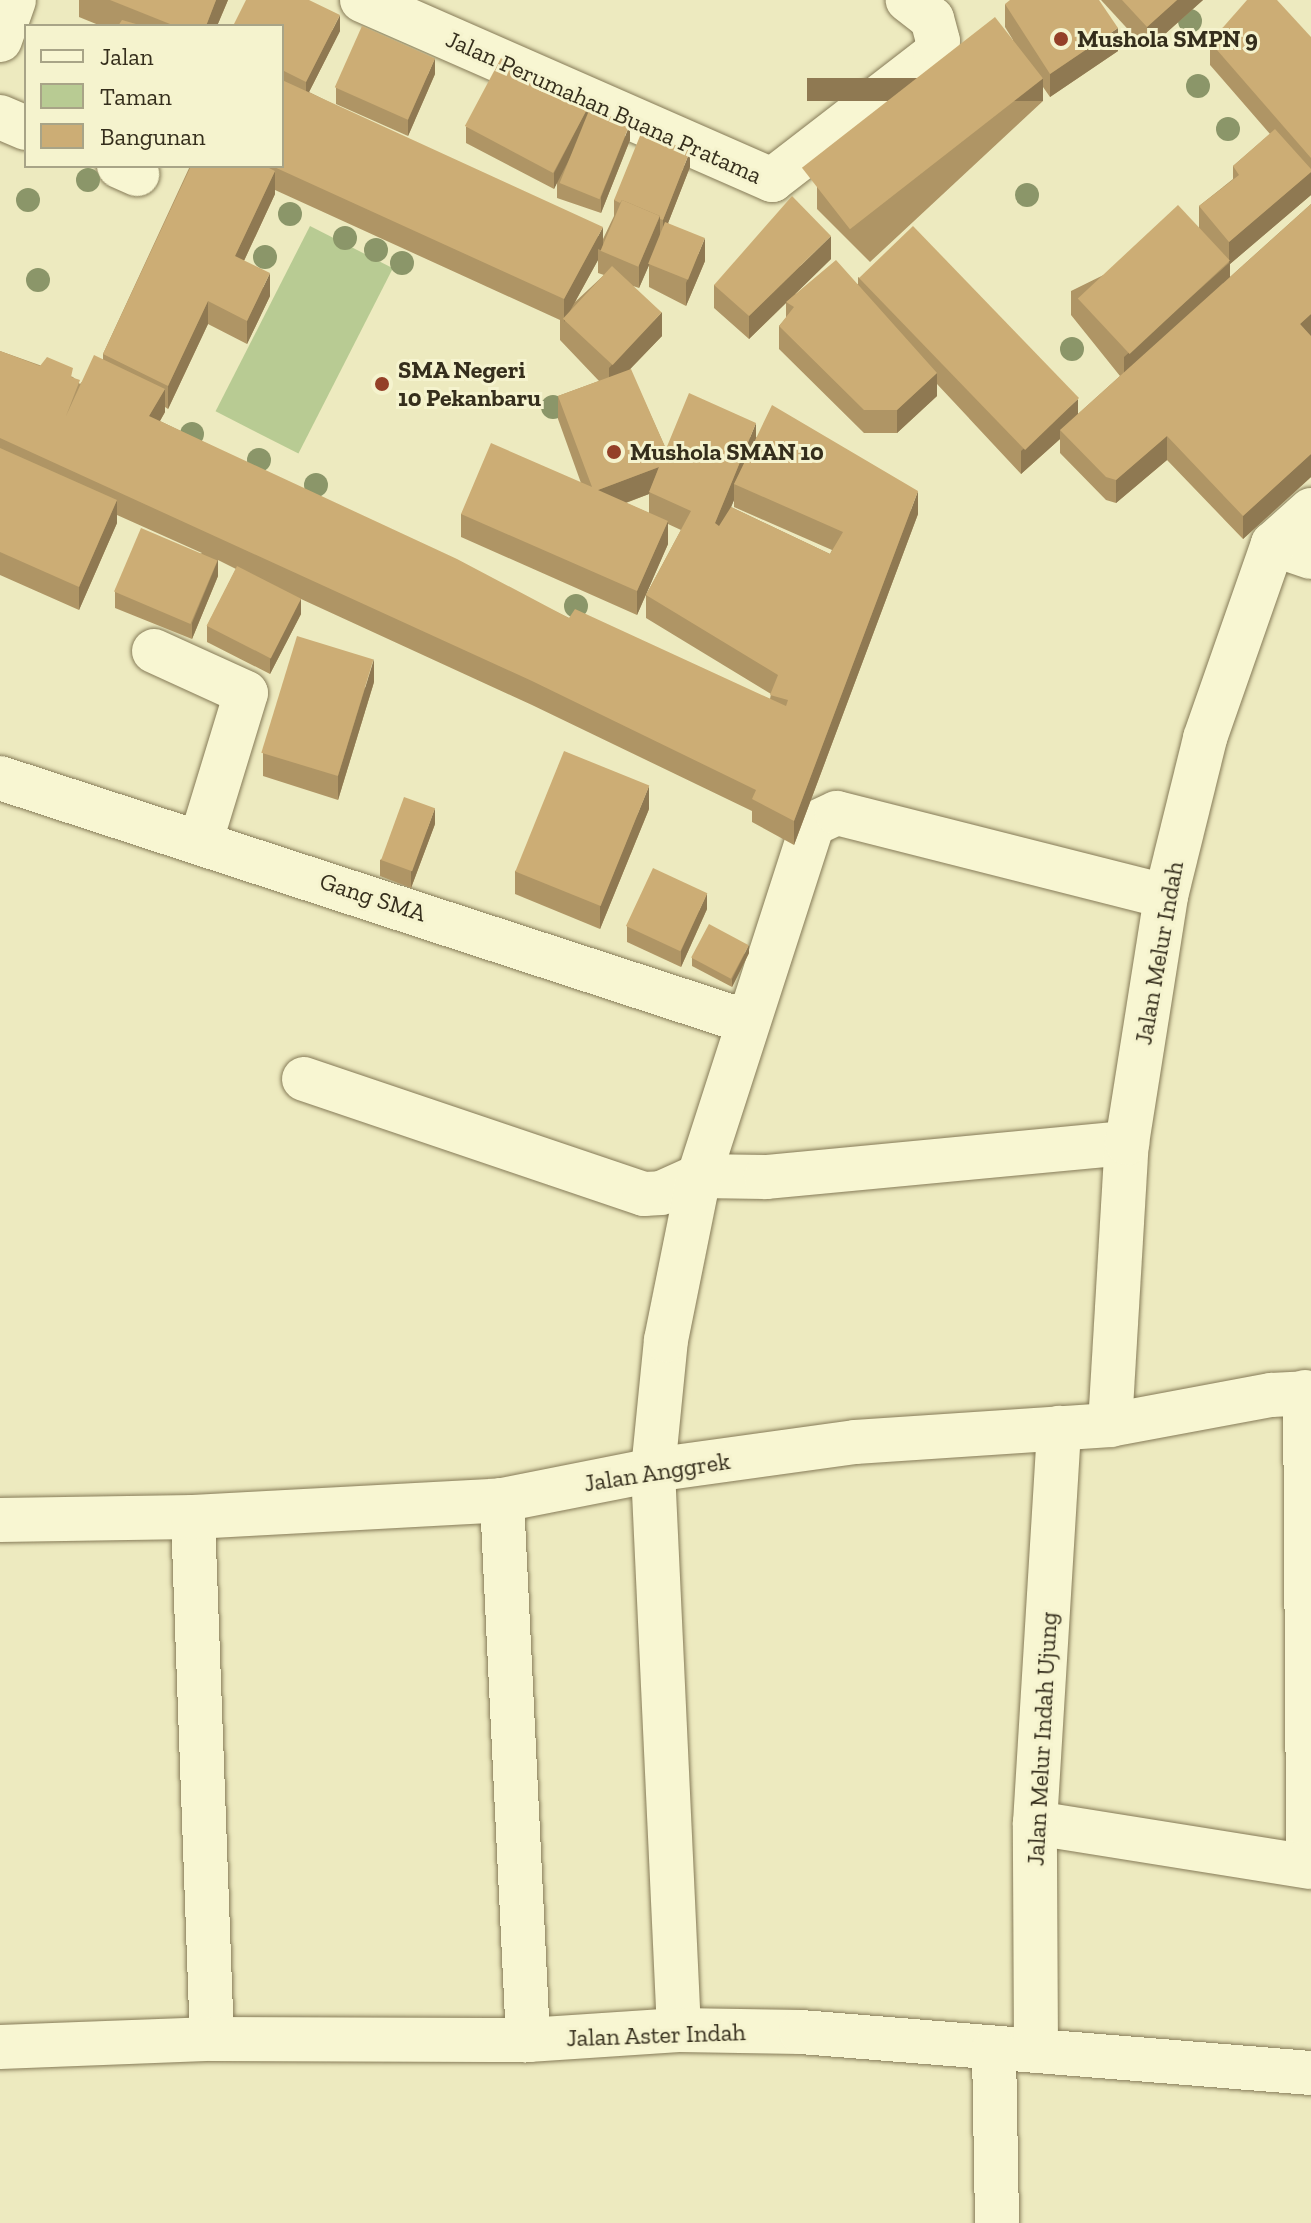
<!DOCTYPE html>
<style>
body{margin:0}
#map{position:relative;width:1311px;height:2223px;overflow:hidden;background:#edeabf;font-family:"Zilla Slab",serif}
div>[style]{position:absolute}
.green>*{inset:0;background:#b8cb93;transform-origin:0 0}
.roads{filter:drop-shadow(0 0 2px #867b58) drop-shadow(0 0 2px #867b58)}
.minor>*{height:44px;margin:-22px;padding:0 22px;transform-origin:22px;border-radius:22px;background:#f8f6d2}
.secondary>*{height:44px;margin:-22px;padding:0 22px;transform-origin:22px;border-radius:22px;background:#f8f6d2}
.trees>*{width:24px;height:24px;margin:-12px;border-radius:50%;background:#8b9669}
.wall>*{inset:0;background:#af9565}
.shaded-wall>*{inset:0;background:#8f7952;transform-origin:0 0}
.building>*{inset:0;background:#ccad75;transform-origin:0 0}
.dots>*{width:22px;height:22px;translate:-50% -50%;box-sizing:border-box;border:4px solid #f5f3ce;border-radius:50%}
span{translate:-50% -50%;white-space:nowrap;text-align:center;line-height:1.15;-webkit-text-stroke:6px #f5f3ce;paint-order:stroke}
.poi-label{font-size:24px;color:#352e1c;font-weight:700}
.left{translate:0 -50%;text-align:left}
.street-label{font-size:24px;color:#352e1c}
.legend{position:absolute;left:24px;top:24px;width:260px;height:144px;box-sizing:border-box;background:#f5f3ce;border:2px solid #a8a487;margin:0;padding:10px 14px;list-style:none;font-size:24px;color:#352e1c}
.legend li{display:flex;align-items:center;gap:16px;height:40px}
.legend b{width:40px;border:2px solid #a8a487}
</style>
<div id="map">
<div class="green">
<i style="left:310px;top:226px;width:93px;height:208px;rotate:27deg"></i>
</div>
<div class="roads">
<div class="minor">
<i style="left:362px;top:0;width:448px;rotate:23.7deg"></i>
<i style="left:772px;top:180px;width:206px;rotate:-37.7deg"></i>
<i style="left:935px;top:54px;width:13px;rotate:-77deg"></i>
<i style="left:938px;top:41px;width:23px;rotate:-105deg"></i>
<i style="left:932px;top:19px;width:31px;rotate:-142deg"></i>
<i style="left:0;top:117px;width:28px;rotate:23deg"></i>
<i style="left:119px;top:166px;width:20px;rotate:24deg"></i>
<i style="left:1273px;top:544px;width:40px;rotate:18.9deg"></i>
<i style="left:154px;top:651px;width:101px;rotate:24.5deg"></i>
<i style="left:246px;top:693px;width:154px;rotate:107deg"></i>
<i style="left:0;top:778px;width:784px;rotate:18.07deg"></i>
<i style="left:304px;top:1079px;width:359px;rotate:18.7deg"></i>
<i style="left:644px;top:1194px;width:17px;rotate:-3deg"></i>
<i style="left:661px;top:1193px;width:42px;rotate:-24.1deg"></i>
<i style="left:699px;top:1176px;width:67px;rotate:0.9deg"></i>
<i style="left:766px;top:1177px;width:363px;rotate:-5.4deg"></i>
<i style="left:1305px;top:1392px;width:474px;rotate:89.6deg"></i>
<i style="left:1110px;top:1425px;width:283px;rotate:-86.6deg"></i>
<i style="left:1127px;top:1143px;width:250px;rotate:-81deg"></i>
<i style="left:1166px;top:896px;width:163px;rotate:-76.1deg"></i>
<i style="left:1205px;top:738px;width:206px;rotate:-70.7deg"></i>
<i style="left:1273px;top:544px;width:51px;rotate:-41.8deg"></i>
<i style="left:502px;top:1500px;width:541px;rotate:87.24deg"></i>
<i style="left:193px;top:1517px;width:522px;rotate:87.92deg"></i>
<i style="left:0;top:1520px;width:193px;rotate:-0.9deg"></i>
<i style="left:193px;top:1517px;width:309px;rotate:-3.1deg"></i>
<i style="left:502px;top:1500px;width:154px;rotate:-11.2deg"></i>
<i style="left:653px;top:1470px;width:204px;rotate:-7.9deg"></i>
<i style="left:855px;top:1442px;width:256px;rotate:-3.8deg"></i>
<i style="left:1110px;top:1425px;width:164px;rotate:-10.6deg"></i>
<i style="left:1271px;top:1395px;width:40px;rotate:-2.9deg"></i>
<i style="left:1035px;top:1823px;width:279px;rotate:9.1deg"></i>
<i style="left:679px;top:2030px;width:561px;rotate:-92.66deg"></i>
<i style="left:653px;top:1470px;width:131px;rotate:-84.3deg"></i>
<i style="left:666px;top:1340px;width:167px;rotate:-78.6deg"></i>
<i style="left:699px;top:1176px;width:370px;rotate:-72.1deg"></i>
<i style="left:813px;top:824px;width:26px;rotate:-25deg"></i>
<i style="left:837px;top:813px;width:339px;rotate:14.2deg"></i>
<i style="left:0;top:2047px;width:212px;rotate:-2.2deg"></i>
<i style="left:212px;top:2039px;width:316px;rotate:0.2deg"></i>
<i style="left:528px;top:2040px;width:151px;rotate:-3.8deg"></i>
<i style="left:679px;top:2030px;width:122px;rotate:0.9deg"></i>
<i style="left:801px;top:2032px;width:512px;rotate:4.6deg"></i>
<i style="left:994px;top:2049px;width:174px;rotate:89deg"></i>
<i style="left:1036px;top:2050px;width:227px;rotate:-90.3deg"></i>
<i style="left:1035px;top:1823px;width:396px;rotate:-86.5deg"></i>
</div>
<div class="secondary">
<i style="left:0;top:40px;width:42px;rotate:-70.7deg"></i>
</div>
</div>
<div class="trees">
<i style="left:1190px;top:21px"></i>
<i style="left:1198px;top:86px"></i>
<i style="left:1228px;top:129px"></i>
<i style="left:88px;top:180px"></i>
<i style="left:1027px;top:195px"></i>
<i style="left:28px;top:200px"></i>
<i style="left:290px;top:214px"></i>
<i style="left:345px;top:238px"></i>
<i style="left:376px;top:250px"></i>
<i style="left:265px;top:257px"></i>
<i style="left:402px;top:263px"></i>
<i style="left:38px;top:280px"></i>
<i style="left:1072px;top:349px"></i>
<i style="left:553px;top:407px"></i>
<i style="left:192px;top:434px"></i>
<i style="left:259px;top:460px"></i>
<i style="left:316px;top:485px"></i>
<i style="left:576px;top:606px"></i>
</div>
<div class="wall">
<i style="clip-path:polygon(79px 0,228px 0,217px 26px,101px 26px,79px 17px)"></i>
<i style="clip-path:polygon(1101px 0,1203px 0,1147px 50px)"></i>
<i style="clip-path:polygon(1005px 4px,1118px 51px,1050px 97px,1043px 87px,1043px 101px,870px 262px,817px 209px,817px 186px,1013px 40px,1005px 27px)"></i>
<i style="clip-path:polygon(evenodd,282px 26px,340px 31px,309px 92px,603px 239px,614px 216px,614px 200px,690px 167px,668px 223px,705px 261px,686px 306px,649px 287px,649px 265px,639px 288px,633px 286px,662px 336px,630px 369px,666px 449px,756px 437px,918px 514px,794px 845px,752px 822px,752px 811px,532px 705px,301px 599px,301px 614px,270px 674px,207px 642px,207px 626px,236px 569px,218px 560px,218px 576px,192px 639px,115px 608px,115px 592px,202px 553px,117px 515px,117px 523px,79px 610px,0 575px,0 351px,73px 377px,80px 384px,103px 359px,103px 354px,190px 166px,282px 166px,282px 26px,275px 190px,560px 320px,560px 340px,599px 381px,558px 396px,558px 419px,581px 483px,461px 514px,461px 537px,637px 615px,668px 544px,668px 524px,681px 530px,646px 595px,646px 618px,771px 694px,770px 699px,569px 618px,160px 421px,165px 412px,165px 407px,168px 409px,208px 324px,247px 344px,270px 296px,244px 261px,275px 194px,275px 190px,282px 26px,598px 260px,598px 273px,604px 275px,575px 302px,598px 260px,282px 26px,649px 494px,649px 513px,626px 503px,649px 494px,282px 26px,734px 500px,734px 507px,832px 550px,830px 554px,731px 507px,734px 500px)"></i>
<i style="clip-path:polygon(1311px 37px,1311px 195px,1230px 264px,1230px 277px,1311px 204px,1311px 477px,1243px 539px,1167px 460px,1116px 503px,1106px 500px,1060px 453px,1060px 439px,1021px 474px,937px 384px,937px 396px,897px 433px,864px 433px,779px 349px,779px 326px,786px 318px,786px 303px,749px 339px,714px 308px,714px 285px,831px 259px,795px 294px,858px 284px,858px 277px,1078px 414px,1120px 376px,1071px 315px,1071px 291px,1199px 228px,1199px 206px,1233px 179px,1233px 166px,1270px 134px,1210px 65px,1210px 42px)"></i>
<i style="clip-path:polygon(435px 74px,408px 136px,336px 104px,336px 88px)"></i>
<i style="clip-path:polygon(589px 111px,630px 140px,601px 213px,557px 198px,557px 182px,554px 189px,466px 143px,466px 127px)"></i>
<i style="clip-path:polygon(374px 682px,338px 800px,263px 776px,263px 753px)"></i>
<i style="clip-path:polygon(649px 809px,600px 929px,515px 894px,515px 871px)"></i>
<i style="clip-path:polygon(435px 824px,411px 888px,380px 876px,380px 860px)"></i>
<i style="clip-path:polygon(707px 909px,681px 967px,627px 942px,627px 926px)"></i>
<i style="clip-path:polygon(749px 953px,732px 987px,692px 966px,692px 958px)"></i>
</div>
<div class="shaded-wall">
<i style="clip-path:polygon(216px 0,228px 0,217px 26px,206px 26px)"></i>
<i style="clip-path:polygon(1177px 0,1203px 0,1147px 50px,1147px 27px)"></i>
<i style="clip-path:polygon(340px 15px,340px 31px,306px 98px,306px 82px)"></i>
<i style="clip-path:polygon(1118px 28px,1118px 51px,1050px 97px,1050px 74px)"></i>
<i style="clip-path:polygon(435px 58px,435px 74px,408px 136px,408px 120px)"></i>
<i style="left:1043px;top:78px;width:23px;height:236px;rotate:90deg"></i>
<i style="clip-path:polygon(589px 105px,589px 121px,554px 189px,554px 173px)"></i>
<i style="clip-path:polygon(630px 124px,630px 140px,601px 213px,601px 197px)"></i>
<i style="clip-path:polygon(690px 151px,690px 167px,663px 236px,663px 220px)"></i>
<i style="clip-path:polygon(275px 171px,275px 194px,235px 280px,235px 256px)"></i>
<i style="clip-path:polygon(1311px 172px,1311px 195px,1230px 264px,1230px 284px,1124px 380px,1124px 357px,1229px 263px,1229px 242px)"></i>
<i style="clip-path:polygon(660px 216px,660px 240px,639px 288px,639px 265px)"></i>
<i style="clip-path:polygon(603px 227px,603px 251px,598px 249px,598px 260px,564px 322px,564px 299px)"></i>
<i style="clip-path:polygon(831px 236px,831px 259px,749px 339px,749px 316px)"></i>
<i style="clip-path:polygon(705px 238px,705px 261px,686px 306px,686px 283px)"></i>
<i style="clip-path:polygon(270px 273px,270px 296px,247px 344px,247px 321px)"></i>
<i style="clip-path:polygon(208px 301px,208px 324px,168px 409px,168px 386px)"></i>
<i style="clip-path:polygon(662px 312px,662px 336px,609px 391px,609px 368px)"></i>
<i style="clip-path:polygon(1311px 314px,1311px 337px,1300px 324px)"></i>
<i style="clip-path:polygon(937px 373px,937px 396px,897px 433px,897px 410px)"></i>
<i style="clip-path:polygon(165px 389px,165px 412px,149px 440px,149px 416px)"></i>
<i style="clip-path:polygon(1078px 399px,1078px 423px,1060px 430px,1060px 439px,1021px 474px,1021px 451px)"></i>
<i style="clip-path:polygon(756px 423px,756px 446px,734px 484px,734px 500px,715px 546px,715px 523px)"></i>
<i style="clip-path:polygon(1167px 436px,1167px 460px,1116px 503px,1116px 480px)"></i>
<i style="clip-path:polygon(1311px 454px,1311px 477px,1243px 539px,1243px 516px)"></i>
<i style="clip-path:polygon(659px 467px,649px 494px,598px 513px,598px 490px)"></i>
<i style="clip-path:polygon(918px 491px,918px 514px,794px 845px,794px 821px)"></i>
<i style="clip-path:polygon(117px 500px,117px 523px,79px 610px,79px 587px)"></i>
<i style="clip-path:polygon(668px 521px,668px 544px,637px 615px,637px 591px)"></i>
<i style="clip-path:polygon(218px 560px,218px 576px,192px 639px,192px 623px)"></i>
<i style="clip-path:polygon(301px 598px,301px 614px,270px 674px,270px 658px)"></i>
<i style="clip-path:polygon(374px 659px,374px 682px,338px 800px,338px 776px)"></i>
<i style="clip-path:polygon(649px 786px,649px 809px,600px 929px,600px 906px)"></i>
<i style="clip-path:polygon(435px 808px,435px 824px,411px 888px,411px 872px)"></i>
<i style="clip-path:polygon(707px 893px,707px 909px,681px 967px,681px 951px)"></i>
<i style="clip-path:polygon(749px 945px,749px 953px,732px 987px,732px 979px)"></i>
</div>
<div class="building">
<i style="clip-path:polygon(110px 0,216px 0,206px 26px,175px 26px)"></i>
<i style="clip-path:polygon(246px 0,309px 0,340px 15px,306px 82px,282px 70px,282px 26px,233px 26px)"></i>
<i style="clip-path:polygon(1010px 0,1099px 0,1118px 28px,1050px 74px,1005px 4px)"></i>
<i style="clip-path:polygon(1122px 0,1177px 0,1147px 27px)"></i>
<i style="clip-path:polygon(1247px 0,1277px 0,1311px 37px,1311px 158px,1210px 42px)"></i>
<i style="left:995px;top:17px;width:78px;height:245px;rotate:52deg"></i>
<i style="clip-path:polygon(122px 20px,143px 26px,118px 26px)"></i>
<i style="left:362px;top:26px;width:80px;height:67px;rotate:24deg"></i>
<i style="left:501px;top:58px;width:100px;height:77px;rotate:28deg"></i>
<i style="clip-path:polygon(282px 80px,603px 227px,564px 299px,272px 166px,282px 166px)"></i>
<i style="left:590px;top:108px;width:43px;height:81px;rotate:22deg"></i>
<i style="clip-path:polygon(1275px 129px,1311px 169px,1311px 172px,1229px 242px,1199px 206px,1239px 175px,1233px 166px)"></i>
<i style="clip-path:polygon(642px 131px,690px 151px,663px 220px,660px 219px,660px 216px,622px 200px,620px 203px,614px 200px)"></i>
<i style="clip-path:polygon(191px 166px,265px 166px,275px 171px,235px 256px,270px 273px,247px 321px,208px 301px,168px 386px,103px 354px)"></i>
<i style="clip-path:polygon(792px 196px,831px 236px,749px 316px,714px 285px)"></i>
<i style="left:622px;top:200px;width:41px;height:55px;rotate:23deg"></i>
<i style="clip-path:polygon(1311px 204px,1311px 314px,1300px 324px,1311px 336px,1311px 454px,1243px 516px,1167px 436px,1116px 480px,1106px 477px,1060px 430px)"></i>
<i style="left:1178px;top:205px;width:76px;height:137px;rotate:47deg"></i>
<i style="left:665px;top:222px;width:43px;height:45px;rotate:22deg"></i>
<i style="left:913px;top:226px;width:239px;height:75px;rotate:46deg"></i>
<i style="clip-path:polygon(836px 260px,937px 373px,897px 410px,864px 410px,779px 326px,794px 307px,786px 302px)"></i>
<i style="left:612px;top:266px;width:68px;height:72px;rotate:43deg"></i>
<i style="clip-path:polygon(0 351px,40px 366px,47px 357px,73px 368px,71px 377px,80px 380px,66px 416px,94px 355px,165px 389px,149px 416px,457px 559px,569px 618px,575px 609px,786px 706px,788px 700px,770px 695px,778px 675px,646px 595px,691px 511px,649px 492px,659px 467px,598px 490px,668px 521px,637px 591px,461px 514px,491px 443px,592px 487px,558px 396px,631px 369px,666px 449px,689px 393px,756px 423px,715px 523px,719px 526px,731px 507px,830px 554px,843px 532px,734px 484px,772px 405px,918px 491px,794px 821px,752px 799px,756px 790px,532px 681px,0 438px)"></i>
<i style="clip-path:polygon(0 448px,117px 500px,79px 587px,0 552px)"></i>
<i style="left:141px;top:528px;width:83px;height:69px;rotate:23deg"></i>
<i style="left:237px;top:566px;width:72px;height:67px;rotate:27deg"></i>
<i style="left:297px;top:636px;width:80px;height:122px;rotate:17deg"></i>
<i style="left:564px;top:751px;width:92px;height:130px;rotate:22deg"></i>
<i style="left:404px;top:797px;width:33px;height:67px;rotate:20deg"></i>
<i style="left:653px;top:868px;width:60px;height:64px;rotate:25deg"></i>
<i style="left:709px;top:924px;width:45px;height:38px;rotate:28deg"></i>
</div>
<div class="dots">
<i style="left:1061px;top:39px;background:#944028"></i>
<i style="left:382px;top:384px;background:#944028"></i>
<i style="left:614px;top:452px;background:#944028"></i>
</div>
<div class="poi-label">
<span class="left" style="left:1077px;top:39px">Mushola SMPN 9</span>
<span class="left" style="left:398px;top:384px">SMA Negeri<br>10 Pekanbaru</span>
<span class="left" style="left:630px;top:452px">Mushola SMAN 10</span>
</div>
<div class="street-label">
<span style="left:604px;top:107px;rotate:24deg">Jalan Perumahan Buana Pratama</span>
<span style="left:373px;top:897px;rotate:18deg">Gang SMA</span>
<span style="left:1159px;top:953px;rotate:-80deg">Jalan Melur Indah</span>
<span style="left:657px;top:1472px;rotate:-9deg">Jalan Anggrek</span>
<span style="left:1042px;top:1739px;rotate:-87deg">Jalan Melur Indah Ujung</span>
<span style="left:656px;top:2035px;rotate:-2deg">Jalan Aster Indah</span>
</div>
<ul class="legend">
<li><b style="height:10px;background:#f8f6d2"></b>Jalan</li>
<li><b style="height:22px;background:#b8cb93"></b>Taman</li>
<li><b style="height:22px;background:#ccad75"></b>Bangunan</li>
</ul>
</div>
